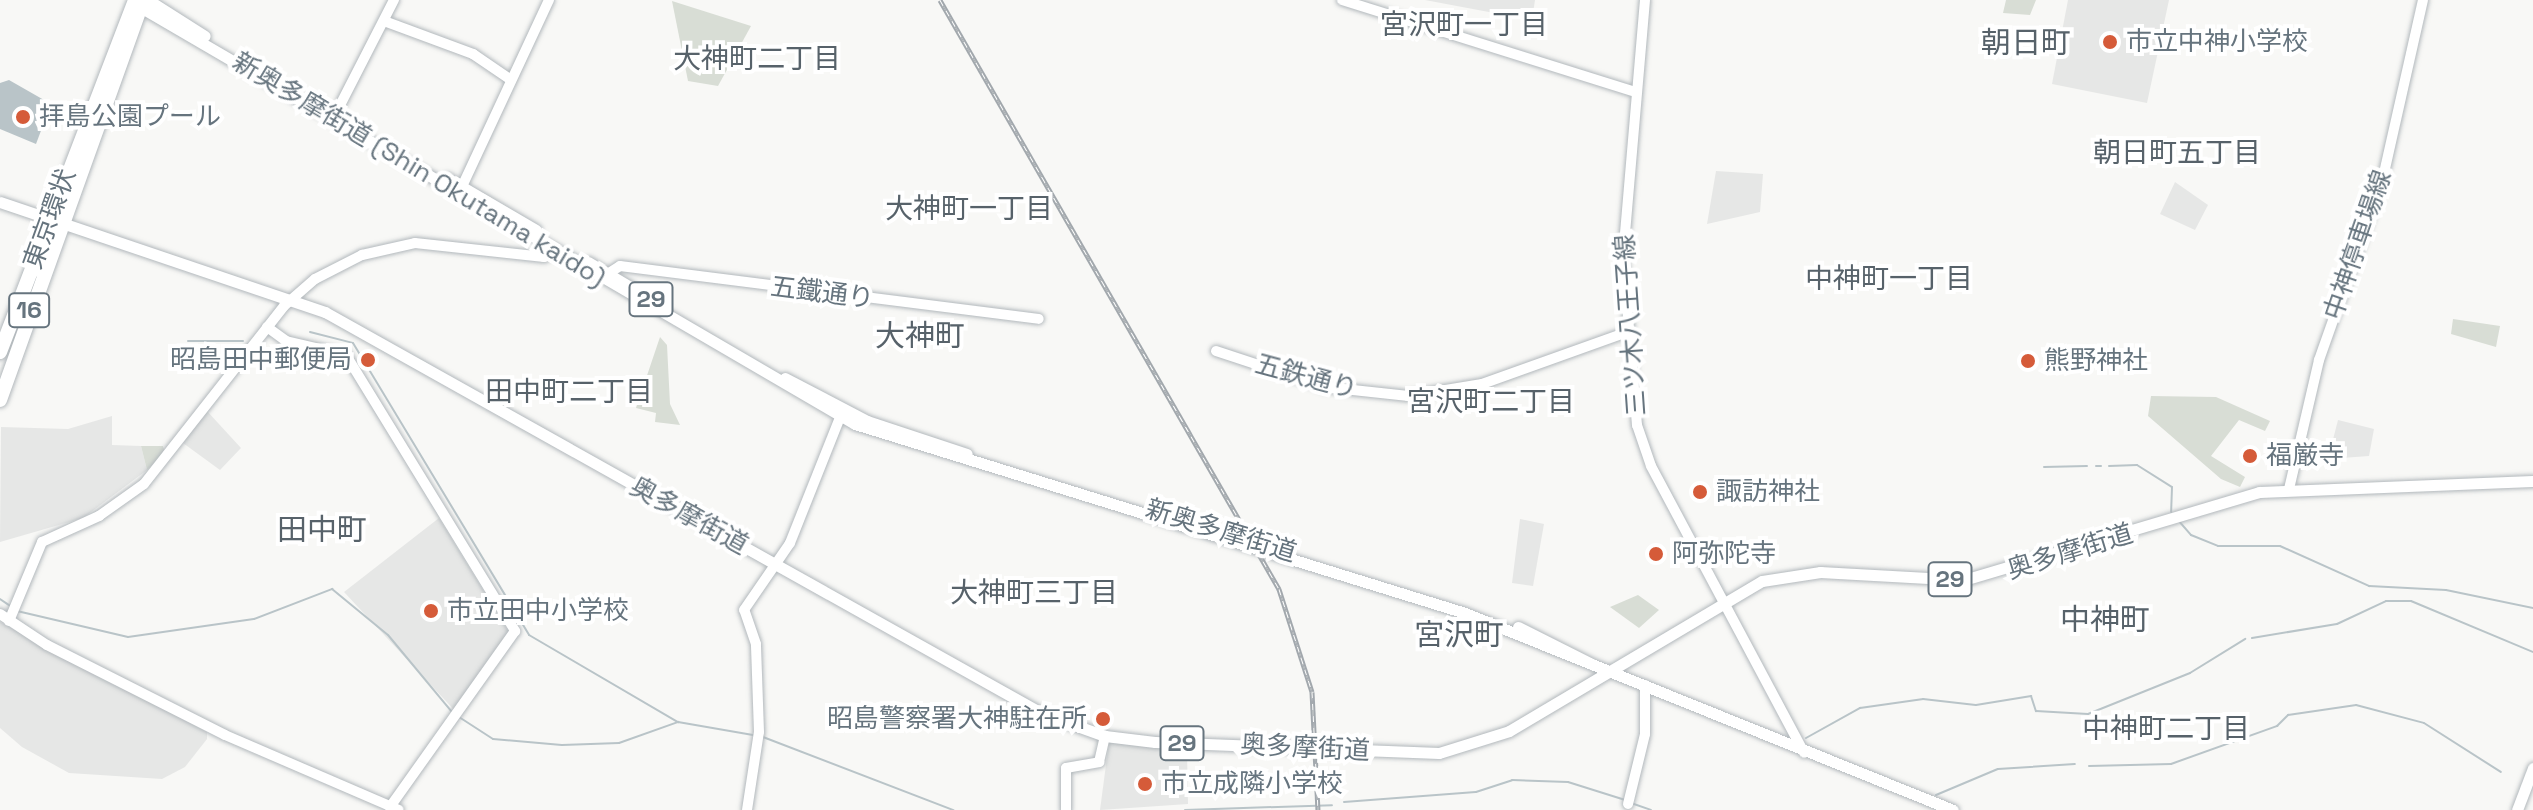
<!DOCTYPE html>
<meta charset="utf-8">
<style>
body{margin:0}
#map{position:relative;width:2533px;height:810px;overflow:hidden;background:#f8f8f6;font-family:"Space Grotesk","Noto Sans JP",sans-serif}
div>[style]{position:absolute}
.built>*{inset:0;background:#e6e7e6}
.green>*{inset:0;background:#d8ddd5}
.water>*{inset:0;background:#b9c4c8}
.stream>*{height:2px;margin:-1px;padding:0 1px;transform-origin:1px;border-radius:1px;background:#b9c4c8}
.roads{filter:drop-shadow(0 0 2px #b2b8bc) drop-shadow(0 0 2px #b2b8bc)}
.secondary>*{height:10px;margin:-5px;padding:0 5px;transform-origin:5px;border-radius:5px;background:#fff}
.primary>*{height:11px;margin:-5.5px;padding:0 5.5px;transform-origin:5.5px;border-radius:5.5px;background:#fff}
.highway>*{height:14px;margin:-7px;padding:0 7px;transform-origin:7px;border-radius:7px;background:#fff}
.rail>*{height:5px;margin-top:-2.5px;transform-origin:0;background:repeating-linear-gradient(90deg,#fff 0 6px,#a2a8ad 0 12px);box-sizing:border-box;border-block:2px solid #a2a8ad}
.dots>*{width:22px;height:22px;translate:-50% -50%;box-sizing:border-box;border:4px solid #fff;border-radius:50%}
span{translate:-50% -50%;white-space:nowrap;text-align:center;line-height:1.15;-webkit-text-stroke:8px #fff;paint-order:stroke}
.shield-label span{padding:2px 6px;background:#fff;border:2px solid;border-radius:6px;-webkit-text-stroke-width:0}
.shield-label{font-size:24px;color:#66747e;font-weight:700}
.poi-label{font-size:26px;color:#66747e}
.left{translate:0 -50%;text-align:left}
.right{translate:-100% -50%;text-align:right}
.street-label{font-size:26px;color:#66747e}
.neighbourhood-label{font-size:28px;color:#57626a}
.quarter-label{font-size:30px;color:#57626a}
</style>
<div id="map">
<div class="built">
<i style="clip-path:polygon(1425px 0,1535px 0,1532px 20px)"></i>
<i style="clip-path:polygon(2068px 0,2169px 0,2147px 103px,2052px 84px)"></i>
<i style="clip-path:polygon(1716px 171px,1763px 174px,1760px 212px,1707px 224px)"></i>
<i style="clip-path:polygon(2175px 182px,2208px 205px,2195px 230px,2160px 214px)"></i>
<i style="clip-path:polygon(207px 411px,241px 448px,220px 470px,183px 443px)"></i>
<i style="clip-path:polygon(112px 416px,112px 445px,141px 446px,147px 470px,83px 518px,0 542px,1px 427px,68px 429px)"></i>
<i style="clip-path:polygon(2338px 420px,2374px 429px,2369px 456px,2328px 459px)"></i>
<i style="clip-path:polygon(439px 518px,510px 634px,457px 713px,344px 592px)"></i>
<i style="clip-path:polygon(1520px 519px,1544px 524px,1533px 586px,1512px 583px)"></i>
<i style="clip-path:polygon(0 622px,207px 732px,207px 739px,185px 767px,162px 779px,69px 773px,22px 747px,0 728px)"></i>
<i style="clip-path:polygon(1109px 742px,1187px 750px,1188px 804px,1100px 810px)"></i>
</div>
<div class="green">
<i style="clip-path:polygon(2006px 0,2036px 0,2030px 15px,2003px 13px)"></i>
<i style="clip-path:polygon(672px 1px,751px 26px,718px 86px,688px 81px)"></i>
<i style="clip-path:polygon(2453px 319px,2500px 326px,2496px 347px,2451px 334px)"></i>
<i style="clip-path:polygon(660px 337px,667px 345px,670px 404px,680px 425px,655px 422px,656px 413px,636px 408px)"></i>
<i style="clip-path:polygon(2151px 396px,2216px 397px,2270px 421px,2265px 431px,2239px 420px,2211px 456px,2245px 477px,2240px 487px,2221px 479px,2148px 416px)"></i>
<i style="clip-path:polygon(141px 446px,163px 446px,165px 453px,147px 470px)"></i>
<i style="clip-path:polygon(1638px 595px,1659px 610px,1639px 628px,1610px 607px)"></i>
</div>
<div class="water">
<i style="clip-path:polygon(9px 80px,51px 104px,36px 144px,0 129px,0 83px)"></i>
</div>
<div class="stream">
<i style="left:310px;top:332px;width:44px;rotate:14.3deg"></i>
<i style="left:353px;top:343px;width:341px;rotate:58.9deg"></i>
<i style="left:529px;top:635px;width:173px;rotate:30.3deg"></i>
<i style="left:678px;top:722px;width:76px;rotate:9.8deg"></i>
<i style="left:188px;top:341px;width:55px"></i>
<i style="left:2096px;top:466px;width:5px"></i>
<i style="left:2109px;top:466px;width:28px;rotate:-2deg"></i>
<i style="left:2137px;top:465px;width:41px;rotate:32.2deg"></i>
<i style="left:2172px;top:487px;width:25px;rotate:92deg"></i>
<i style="left:2044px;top:467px;width:43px;rotate:-1.3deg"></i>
<i style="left:2178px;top:520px;width:20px;rotate:49deg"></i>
<i style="left:2191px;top:535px;width:29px;rotate:22deg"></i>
<i style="left:2218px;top:546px;width:62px"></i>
<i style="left:2280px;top:546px;width:98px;rotate:24.2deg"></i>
<i style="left:2369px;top:586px;width:77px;rotate:3deg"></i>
<i style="left:2446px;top:590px;width:89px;rotate:11.7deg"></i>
<i style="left:0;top:599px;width:14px;rotate:34deg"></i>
<i style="left:17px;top:611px;width:114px;rotate:13.2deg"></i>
<i style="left:128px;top:637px;width:127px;rotate:-8.1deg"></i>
<i style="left:254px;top:619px;width:84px;rotate:-21deg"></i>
<i style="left:332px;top:589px;width:72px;rotate:39.4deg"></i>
<i style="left:388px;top:635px;width:99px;rotate:50.3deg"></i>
<i style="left:2252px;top:638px;width:86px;rotate:-9.4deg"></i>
<i style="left:2337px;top:624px;width:54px;rotate:-25.1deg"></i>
<i style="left:2386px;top:601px;width:25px"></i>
<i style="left:2411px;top:601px;width:132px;rotate:22.7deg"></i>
<i style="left:459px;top:717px;width:40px;rotate:32.9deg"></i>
<i style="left:493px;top:739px;width:69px;rotate:5deg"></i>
<i style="left:562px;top:745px;width:57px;rotate:-2deg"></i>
<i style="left:619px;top:743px;width:63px;rotate:-19.6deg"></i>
<i style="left:763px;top:737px;width:204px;rotate:21deg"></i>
<i style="left:1806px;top:738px;width:62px;rotate:-29.1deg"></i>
<i style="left:1860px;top:708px;width:64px;rotate:-8.1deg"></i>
<i style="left:1923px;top:699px;width:53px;rotate:6.5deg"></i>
<i style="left:1976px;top:705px;width:56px;rotate:-9.3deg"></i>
<i style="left:2031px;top:696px;width:16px;rotate:72deg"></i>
<i style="left:2036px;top:711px;width:52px;rotate:3.3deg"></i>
<i style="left:2088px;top:714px;width:110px;rotate:-21.9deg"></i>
<i style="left:2190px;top:673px;width:65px;rotate:-31.7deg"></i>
<i style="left:2089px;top:766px;width:82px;rotate:-1.4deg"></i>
<i style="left:2171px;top:764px;width:113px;rotate:-19.7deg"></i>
<i style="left:2277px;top:726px;width:16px;rotate:-45deg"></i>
<i style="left:2288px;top:715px;width:69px;rotate:-8.4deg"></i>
<i style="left:2356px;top:705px;width:70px;rotate:14.8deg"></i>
<i style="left:2424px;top:723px;width:91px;rotate:32.5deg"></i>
<i style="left:1936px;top:795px;width:67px;rotate:-22.8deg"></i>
<i style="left:1998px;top:769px;width:77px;rotate:-3.7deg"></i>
<i style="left:1344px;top:802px;width:132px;rotate:-4.3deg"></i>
<i style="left:1476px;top:792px;width:38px;rotate:-18deg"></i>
<i style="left:1512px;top:780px;width:56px;rotate:2deg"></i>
<i style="left:1568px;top:782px;width:60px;rotate:17.5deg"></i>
<i style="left:1631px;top:803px;width:21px;rotate:19deg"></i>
<i style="left:1185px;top:810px;width:147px;rotate:-1.9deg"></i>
</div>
<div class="roads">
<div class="secondary">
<i style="left:1342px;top:0;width:305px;rotate:17.4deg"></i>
<i style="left:1645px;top:0;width:256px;rotate:94.9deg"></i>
<i style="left:1623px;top:255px;width:171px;rotate:85.3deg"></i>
<i style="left:1637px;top:425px;width:43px;rotate:71.1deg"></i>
<i style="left:1651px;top:466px;width:325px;rotate:61.9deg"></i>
<i style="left:384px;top:21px;width:95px;rotate:20.3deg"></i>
<i style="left:473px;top:54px;width:46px;rotate:34.4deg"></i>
<i style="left:333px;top:119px;width:134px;rotate:-62.9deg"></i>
<i style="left:459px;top:193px;width:213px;rotate:-65deg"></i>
<i style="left:609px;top:273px;width:13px;rotate:-32deg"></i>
<i style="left:620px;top:266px;width:422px;rotate:7.2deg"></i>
<i style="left:267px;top:327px;width:24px;rotate:36deg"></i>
<i style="left:286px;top:341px;width:62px;rotate:13.1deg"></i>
<i style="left:346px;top:355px;width:324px;rotate:58.5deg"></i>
<i style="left:515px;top:631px;width:216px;rotate:125.4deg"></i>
<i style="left:1216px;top:351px;width:115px;rotate:18.3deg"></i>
<i style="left:1325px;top:387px;width:84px;rotate:6.1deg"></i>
<i style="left:1409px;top:396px;width:74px;rotate:-9.3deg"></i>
<i style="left:1482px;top:384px;width:154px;rotate:-19.7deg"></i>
<i style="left:2289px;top:489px;width:132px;rotate:-76.9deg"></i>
<i style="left:2319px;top:360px;width:189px;rotate:-70.5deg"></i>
<i style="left:2382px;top:182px;width:187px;rotate:-77.3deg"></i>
<i style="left:0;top:614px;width:56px;rotate:33.4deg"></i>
<i style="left:47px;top:645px;width:199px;rotate:26.8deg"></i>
<i style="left:225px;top:735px;width:189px;rotate:23.3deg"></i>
<i style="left:9px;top:621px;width:86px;rotate:-67.3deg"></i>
<i style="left:42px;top:542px;width:63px;rotate:-24.5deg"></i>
<i style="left:99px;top:516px;width:55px;rotate:-35.4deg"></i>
<i style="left:144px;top:484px;width:226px;rotate:-51.8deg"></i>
<i style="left:284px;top:306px;width:41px;rotate:-41.1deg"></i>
<i style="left:315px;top:279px;width:53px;rotate:-27.1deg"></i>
<i style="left:362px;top:255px;width:54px;rotate:-12.8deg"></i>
<i style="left:415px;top:243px;width:130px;rotate:6.2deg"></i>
<i style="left:544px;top:257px;width:13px;rotate:-32deg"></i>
<i style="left:1628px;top:804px;width:72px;rotate:-76.3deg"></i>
<i style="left:1645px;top:734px;width:49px;rotate:-90deg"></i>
<i style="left:747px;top:810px;width:79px;rotate:-81.3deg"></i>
<i style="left:759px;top:732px;width:88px;rotate:-92deg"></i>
<i style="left:756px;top:644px;width:36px;rotate:-109deg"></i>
<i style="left:744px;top:610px;width:81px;rotate:-55.5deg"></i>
<i style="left:790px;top:543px;width:143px;rotate:-68.3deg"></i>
<i style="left:1066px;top:810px;width:42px;rotate:-90deg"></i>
<i style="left:1066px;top:768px;width:34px;rotate:-10deg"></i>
<i style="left:1099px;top:762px;width:27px;rotate:-77deg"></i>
</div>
<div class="primary">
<i style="left:148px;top:0;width:67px;rotate:32.3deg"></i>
<i style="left:135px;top:4px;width:834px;rotate:30.26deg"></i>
<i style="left:855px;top:424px;width:639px;rotate:17.21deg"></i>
<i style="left:1465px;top:613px;width:526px;rotate:21.98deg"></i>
<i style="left:447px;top:178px;width:103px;rotate:30.3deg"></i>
<i style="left:0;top:202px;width:343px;rotate:18.7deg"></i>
<i style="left:325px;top:312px;width:821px;rotate:29.25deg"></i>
<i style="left:1041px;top:713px;width:68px;rotate:19.8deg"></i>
<i style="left:1105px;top:736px;width:50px;rotate:6.8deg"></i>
<i style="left:1155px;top:742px;width:284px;rotate:2.2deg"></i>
<i style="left:1439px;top:753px;width:73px;rotate:-17.4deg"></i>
<i style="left:1509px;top:731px;width:294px;rotate:-30.7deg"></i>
<i style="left:1762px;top:581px;width:59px;rotate:-8.8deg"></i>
<i style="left:1820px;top:572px;width:144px;rotate:3.2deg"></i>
<i style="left:1964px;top:580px;width:308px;rotate:-16.6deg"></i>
<i style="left:2259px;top:492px;width:274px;rotate:-2.3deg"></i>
<i style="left:588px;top:262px;width:51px;rotate:30.6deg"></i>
<i style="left:785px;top:378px;width:93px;rotate:27.7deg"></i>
<i style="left:867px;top:421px;width:105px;rotate:18.3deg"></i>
<i style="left:1518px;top:627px;width:85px;rotate:26.6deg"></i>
<i style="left:2517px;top:810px;width:45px;rotate:-69.1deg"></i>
</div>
<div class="highway">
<i style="left:0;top:352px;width:374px;rotate:-69deg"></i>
<i style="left:0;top:400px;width:425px;rotate:-70.3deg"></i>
</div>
</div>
<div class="rail">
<i style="left:940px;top:0;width:680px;rotate:60.08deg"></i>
<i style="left:1279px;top:589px;width:108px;rotate:72.2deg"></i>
<i style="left:1312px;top:692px;width:118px;rotate:87.1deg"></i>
</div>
<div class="dots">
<i style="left:2110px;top:42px;background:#d55b39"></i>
<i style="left:23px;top:117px;background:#d55b39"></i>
<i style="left:368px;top:360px;background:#d55b39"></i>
<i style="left:2028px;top:361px;background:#d55b39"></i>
<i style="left:2250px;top:456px;background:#d55b39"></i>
<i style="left:1700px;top:492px;background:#d55b39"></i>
<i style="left:1656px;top:554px;background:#d55b39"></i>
<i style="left:431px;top:611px;background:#d55b39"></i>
<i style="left:1103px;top:719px;background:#d55b39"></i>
<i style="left:1145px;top:784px;background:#d55b39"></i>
</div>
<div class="shield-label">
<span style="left:651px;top:299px">29</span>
<span style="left:29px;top:310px">16</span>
<span style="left:1950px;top:579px">29</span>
<span style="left:1182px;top:743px">29</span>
</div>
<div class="poi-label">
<span class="left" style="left:2126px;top:42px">市立中神小学校</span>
<span class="left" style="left:39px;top:117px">拝島公園プール</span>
<span class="right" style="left:352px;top:360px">昭島田中郵便局</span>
<span class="left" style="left:2044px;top:361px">熊野神社</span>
<span class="left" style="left:2266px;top:456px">福厳寺</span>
<span class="left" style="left:1716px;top:492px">諏訪神社</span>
<span class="left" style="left:1672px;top:554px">阿弥陀寺</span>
<span class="left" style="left:447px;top:611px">市立田中小学校</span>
<span class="right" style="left:1087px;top:719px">昭島警察署大神駐在所</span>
<span class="left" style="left:1161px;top:784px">市立成隣小学校</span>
</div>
<div class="street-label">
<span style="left:419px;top:170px;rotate:31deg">新奥多摩街道 (Shin Okutama kaido)</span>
<span style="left:50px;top:219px;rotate:-70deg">東京環状</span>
<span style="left:2358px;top:245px;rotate:-71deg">中神停車場線</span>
<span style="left:822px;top:293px;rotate:7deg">五鐵通り</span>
<span style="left:1631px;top:325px;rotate:-94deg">三ツ木八王子線</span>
<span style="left:1306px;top:377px;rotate:15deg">五鉄通り</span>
<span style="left:689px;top:516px;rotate:29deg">奥多摩街道</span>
<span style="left:1221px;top:531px;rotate:17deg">新奥多摩街道</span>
<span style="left:2070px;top:552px;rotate:-17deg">奥多摩街道</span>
<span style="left:1305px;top:748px;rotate:3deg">奥多摩街道</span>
</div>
<div class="neighbourhood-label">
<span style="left:1464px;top:24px">宮沢町一丁目</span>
<span style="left:757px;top:58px">大神町二丁目</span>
<span style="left:2177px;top:152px">朝日町五丁目</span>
<span style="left:969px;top:208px">大神町一丁目</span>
<span style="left:1889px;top:278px">中神町一丁目</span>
<span style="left:569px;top:391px">田中町二丁目</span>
<span style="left:1491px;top:401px">宮沢町二丁目</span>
<span style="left:1034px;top:592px">大神町三丁目</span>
<span style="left:2166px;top:728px">中神町二丁目</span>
</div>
<div class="quarter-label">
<span style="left:2026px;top:43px">朝日町</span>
<span style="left:920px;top:336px">大神町</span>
<span style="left:322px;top:530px">田中町</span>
<span style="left:2105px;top:620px">中神町</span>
<span style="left:1459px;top:635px">宮沢町</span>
</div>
</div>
